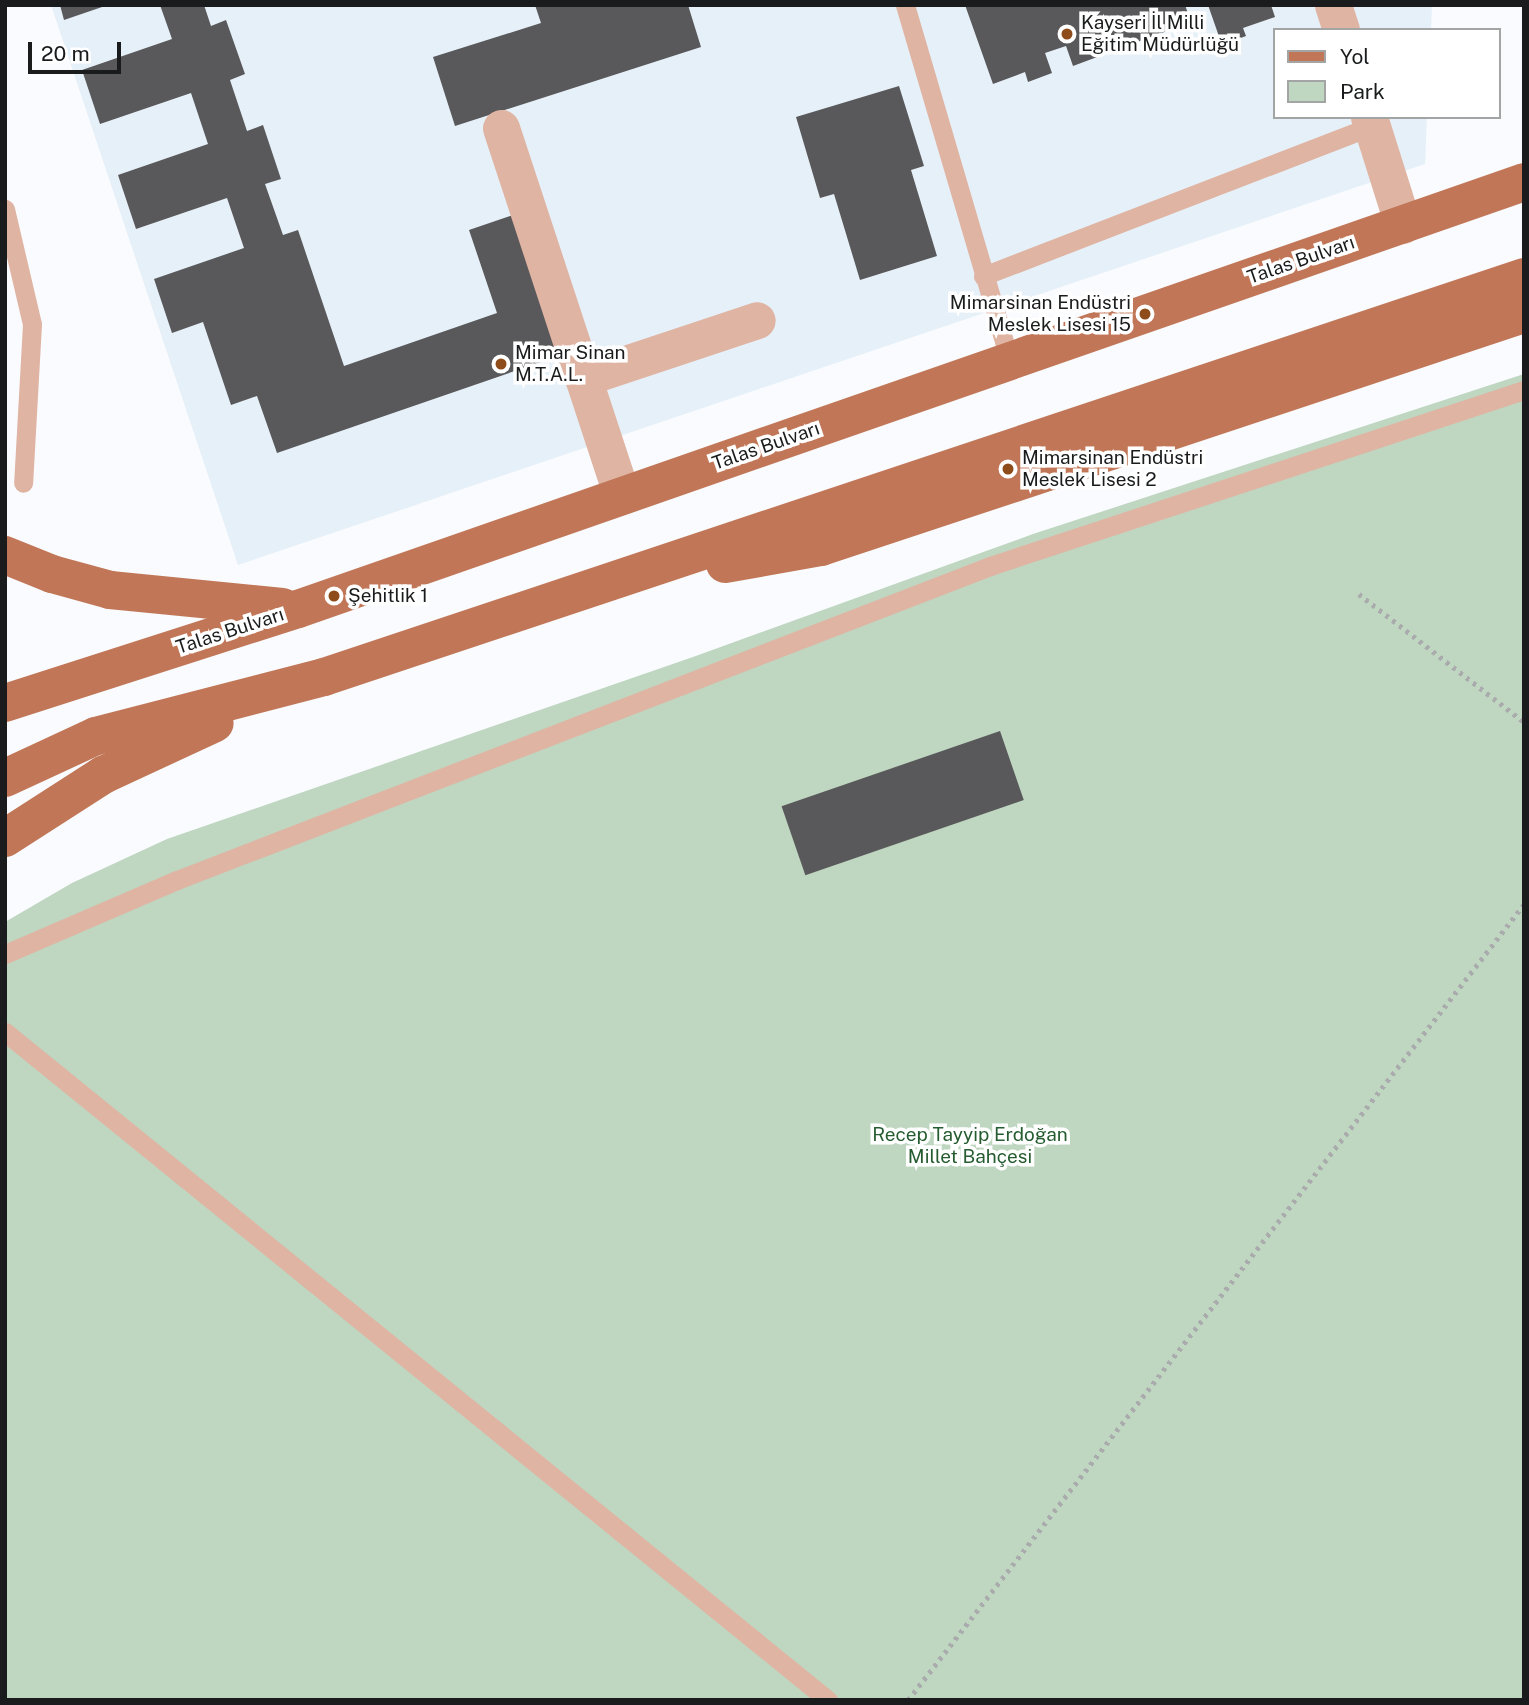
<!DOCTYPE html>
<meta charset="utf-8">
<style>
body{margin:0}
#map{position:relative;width:1529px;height:1705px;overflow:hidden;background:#f9fbfe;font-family:"Public Sans",sans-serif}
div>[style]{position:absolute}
.built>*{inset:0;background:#e6f0f8}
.green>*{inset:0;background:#bfd6c1}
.building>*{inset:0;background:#59585a;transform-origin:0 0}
.path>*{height:4.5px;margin-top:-2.25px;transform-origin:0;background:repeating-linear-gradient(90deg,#a9abad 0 3.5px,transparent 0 8.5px)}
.service>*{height:19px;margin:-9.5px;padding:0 9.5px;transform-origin:9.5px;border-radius:9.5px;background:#dfb4a3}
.minor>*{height:37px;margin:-18.5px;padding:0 18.5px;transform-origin:18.5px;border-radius:18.5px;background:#dfb4a3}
.primary>*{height:38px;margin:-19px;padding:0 19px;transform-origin:19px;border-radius:19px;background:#c17757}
.dots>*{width:19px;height:19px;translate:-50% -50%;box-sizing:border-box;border:4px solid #fff;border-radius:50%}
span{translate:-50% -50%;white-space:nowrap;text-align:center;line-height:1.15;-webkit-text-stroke:7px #fff;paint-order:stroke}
.poi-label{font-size:19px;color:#1a1b1c}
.left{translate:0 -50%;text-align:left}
.right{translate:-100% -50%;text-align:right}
.street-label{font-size:19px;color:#1a1b1c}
.park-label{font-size:19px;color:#255c30}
.frame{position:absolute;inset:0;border:7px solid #1a1b1c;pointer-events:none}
.legend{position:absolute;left:1273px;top:28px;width:228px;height:91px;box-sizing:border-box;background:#fff;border:2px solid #a3a4a4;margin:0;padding:9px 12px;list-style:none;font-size:21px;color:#1a1b1c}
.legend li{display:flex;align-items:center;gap:14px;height:35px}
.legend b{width:35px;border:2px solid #a3a4a4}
.scale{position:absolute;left:28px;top:42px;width:93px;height:32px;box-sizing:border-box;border:4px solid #1a1b1c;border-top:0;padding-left:9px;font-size:21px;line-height:24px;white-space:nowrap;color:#1a1b1c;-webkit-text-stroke:5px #fff;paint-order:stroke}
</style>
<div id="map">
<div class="built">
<i style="clip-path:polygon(51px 5px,1432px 5px,1431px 30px,1275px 30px,1275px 117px,1427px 117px,1425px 164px,238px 565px)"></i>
</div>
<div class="green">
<i style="clip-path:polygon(1524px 374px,1524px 1700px,5px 1700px,5px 922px,72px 883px,167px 839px,693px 657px,1033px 534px)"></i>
</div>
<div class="building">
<i style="clip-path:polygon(60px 5px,105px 5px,105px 6px,64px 20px)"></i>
<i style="clip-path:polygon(160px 5px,204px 5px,211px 26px,226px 20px,245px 74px,230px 80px,247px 131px,263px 125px,281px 179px,265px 184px,283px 235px,298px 230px,344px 366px,497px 313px,469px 230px,516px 214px,564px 354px,277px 453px,257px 396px,231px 405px,203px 322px,172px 333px,154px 279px,244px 248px,227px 198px,136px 229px,118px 175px,208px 144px,191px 93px,100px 124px,82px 70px,172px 39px)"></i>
<i style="clip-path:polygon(535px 5px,688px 5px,701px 47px,455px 126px,433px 57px,541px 23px)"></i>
<i style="clip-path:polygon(965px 5px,1185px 5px,1191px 22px,1073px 66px,1066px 46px,1045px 53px,1052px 73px,1028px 82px,1025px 72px,993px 84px)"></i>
<i style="clip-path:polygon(1208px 5px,1271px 5px,1275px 17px,1243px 28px,1246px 36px,1222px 45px)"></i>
<i style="clip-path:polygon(899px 86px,924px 166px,911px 170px,937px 256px,860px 280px,834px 194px,820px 198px,796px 117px)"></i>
<i style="left:1000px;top:731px;width:73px;height:231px;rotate:71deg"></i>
</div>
<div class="path">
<i style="left:1359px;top:594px;width:209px;rotate:37.8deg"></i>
<i style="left:908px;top:1700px;width:1007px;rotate:-52.26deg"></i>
</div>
<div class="service">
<i style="left:905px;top:5px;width:371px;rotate:73.6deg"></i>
<i style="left:5px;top:209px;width:118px;rotate:76.8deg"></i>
<i style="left:32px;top:324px;width:159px;rotate:93.2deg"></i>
<i style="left:983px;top:276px;width:417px;rotate:-21.1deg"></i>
<i style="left:5px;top:954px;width:187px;rotate:-23.3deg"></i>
<i style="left:177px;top:880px;width:872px;rotate:-21.12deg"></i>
<i style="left:990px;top:566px;width:562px;rotate:-18.24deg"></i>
<i style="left:5px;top:1032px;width:1060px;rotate:39.07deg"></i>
</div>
<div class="minor">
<i style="left:1333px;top:5px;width:26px;rotate:72deg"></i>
<i style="left:1369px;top:117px;width:113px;rotate:72.5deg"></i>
<i style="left:501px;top:128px;width:387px;rotate:71.8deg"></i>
<i style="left:583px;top:378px;width:183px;rotate:-18.4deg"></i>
</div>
<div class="primary">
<i style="left:5px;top:555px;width:51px;rotate:22deg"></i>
<i style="left:52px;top:574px;width:60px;rotate:15.4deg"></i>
<i style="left:110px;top:590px;width:173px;rotate:5.6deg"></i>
<i style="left:725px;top:564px;width:97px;rotate:-10deg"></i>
<i style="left:821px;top:547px;width:741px;rotate:-18.34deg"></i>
<i style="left:5px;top:703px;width:308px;rotate:-17.8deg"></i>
<i style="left:298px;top:609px;width:1298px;rotate:-19.2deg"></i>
<i style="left:5px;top:778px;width:100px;rotate:-24.8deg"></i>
<i style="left:96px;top:736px;width:236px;rotate:-14.5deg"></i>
<i style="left:324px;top:677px;width:1265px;rotate:-18.43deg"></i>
<i style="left:5px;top:838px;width:117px;rotate:-32.7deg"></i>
<i style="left:103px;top:775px;width:123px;rotate:-24.9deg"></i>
</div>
<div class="dots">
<i style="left:1067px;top:34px;background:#8e4c1b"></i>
<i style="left:1145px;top:314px;background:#8e4c1b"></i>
<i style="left:501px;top:364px;background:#8e4c1b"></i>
<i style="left:1008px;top:469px;background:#8e4c1b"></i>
<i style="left:334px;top:596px;background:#8e4c1b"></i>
</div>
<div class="poi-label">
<span class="left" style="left:1081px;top:34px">Kayseri İl Milli<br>Eğitim Müdürlüğü</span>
<span class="right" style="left:1131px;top:314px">Mimarsinan Endüstri<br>Meslek Lisesi 15</span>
<span class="left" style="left:515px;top:364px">Mimar Sinan<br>M.T.A.L.</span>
<span class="left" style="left:1022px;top:469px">Mimarsinan Endüstri<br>Meslek Lisesi 2</span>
<span class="left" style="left:348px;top:596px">Şehitlik 1</span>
</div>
<div class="street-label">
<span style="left:1301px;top:260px;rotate:-19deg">Talas Bulvarı</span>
<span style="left:766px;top:446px;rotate:-19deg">Talas Bulvarı</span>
<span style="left:230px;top:631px;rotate:-18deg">Talas Bulvarı</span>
</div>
<div class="park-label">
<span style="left:970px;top:1146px">Recep Tayyip Erdoğan<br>Millet Bahçesi</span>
</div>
<div class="frame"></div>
<ul class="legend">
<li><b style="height:9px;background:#c17757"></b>Yol</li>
<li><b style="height:19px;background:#bfd6c1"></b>Park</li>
</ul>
<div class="scale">20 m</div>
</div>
